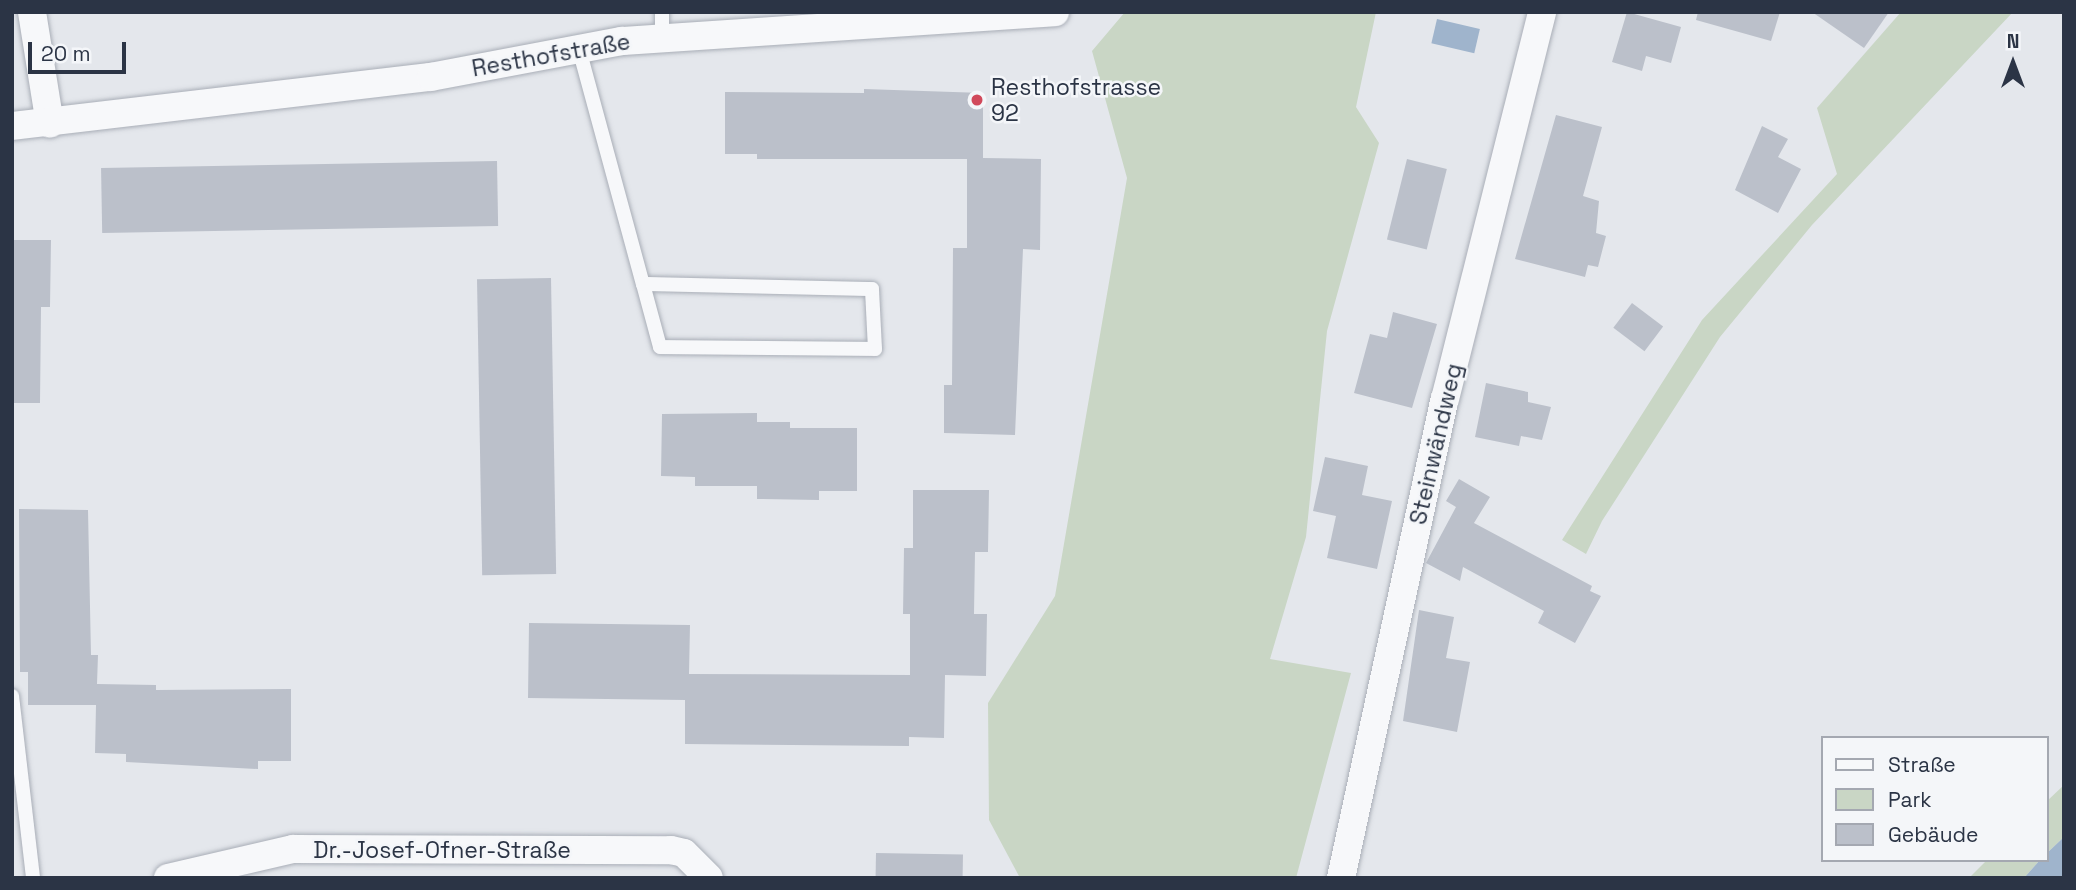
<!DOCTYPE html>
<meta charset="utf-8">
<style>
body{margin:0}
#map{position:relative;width:2076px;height:890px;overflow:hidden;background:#e4e7ec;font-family:"Space Grotesk",sans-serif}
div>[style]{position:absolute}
.green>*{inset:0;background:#c9d6c5}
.water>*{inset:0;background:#9fb4cc;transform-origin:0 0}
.building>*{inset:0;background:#bbc0ca;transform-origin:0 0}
.roads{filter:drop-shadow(0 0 2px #a9aeb7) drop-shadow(0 0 2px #a9aeb7)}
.service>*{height:14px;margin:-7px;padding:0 7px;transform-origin:7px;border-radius:7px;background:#f7f8fa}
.minor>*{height:28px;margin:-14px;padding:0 14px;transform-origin:14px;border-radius:14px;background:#f7f8fa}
.dots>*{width:19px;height:19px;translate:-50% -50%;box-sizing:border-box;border:4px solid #f4f6f9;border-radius:50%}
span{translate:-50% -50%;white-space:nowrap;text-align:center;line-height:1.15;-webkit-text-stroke:5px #f4f6f9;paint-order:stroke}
.street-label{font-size:23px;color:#2b3445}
.poi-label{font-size:23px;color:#2b3445}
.left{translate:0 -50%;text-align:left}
.frame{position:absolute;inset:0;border:14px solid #2b3445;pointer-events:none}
.legend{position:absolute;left:1821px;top:736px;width:228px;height:126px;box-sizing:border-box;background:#f4f6f9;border:2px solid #a4a8b1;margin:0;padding:9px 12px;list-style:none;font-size:21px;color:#2b3445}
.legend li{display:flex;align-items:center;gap:14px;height:35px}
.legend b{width:35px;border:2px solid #a4a8b1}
.north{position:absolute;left:1978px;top:28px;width:70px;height:70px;-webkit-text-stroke:5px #f4f6f9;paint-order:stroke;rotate:0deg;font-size:19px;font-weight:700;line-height:28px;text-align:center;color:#2b3445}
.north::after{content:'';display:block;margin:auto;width:24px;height:32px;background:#2b3445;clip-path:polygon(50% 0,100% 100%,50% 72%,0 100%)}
.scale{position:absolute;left:28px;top:42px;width:98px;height:32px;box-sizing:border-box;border:4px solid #2b3445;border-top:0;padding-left:9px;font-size:21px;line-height:24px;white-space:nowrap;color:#2b3445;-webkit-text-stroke:5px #f4f6f9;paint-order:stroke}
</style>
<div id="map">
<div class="green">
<i style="clip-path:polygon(1125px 12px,1376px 12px,1356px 107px,1379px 143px,1327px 331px,1306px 537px,1270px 659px,1351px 673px,1296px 878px,1020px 878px,989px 820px,988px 703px,1055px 596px,1127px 178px,1092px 51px)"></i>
<i style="clip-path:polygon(1901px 12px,2013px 12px,1812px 225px,1720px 337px,1602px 521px,1586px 554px,1562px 540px,1702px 320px,1837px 174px,1817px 108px)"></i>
<i style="clip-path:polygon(2064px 785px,2064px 837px,2046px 854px,2046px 802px)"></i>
<i style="clip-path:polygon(1987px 860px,2040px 860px,2024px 878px,1969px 878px)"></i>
</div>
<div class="water">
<i style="left:1437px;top:19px;width:44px;height:25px;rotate:13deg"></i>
<i style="clip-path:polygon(2064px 837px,2064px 878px,2024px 878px,2040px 860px,2046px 860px,2046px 854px)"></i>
</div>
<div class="building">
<i style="clip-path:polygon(1627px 12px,1681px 27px,1671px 63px,1646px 56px,1642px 71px,1612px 62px)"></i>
<i style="clip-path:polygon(1698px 12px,1780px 12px,1771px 41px,1696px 20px)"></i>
<i style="clip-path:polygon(1812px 12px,1889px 12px,1864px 48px)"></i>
<i style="clip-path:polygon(864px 89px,983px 93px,983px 158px,1041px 159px,1040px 250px,1023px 249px,1015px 435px,944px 433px,944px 385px,952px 385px,953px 248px,967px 248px,967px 159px,757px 159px,757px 154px,725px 154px,725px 92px,864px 93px)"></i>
<i style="clip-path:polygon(1556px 115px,1602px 127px,1583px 196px,1599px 201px,1596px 233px,1606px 236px,1598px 267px,1588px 265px,1585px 277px,1515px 259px)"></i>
<i style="clip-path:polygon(1762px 126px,1788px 139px,1778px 157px,1801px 169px,1778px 213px,1735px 190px)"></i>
<i style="left:1407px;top:159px;width:41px;height:83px;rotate:14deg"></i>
<i style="left:497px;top:161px;width:65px;height:396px;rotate:89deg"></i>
<i style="clip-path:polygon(12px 240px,51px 240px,50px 307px,41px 307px,40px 403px,12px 403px)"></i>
<i style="left:551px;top:278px;width:296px;height:74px;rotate:89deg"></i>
<i style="left:1632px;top:303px;width:39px;height:31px;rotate:37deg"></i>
<i style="clip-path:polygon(1393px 312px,1437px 324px,1412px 408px,1354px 393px,1370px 334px,1387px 338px)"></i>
<i style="clip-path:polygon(1486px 383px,1528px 392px,1528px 402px,1551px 407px,1542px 440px,1521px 436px,1519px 446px,1475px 437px)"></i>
<i style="clip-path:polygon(757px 413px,757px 422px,790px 422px,790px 428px,857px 428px,857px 491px,819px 491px,819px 500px,757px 499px,757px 486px,695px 486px,695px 477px,661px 476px,662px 414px)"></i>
<i style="clip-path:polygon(1325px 457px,1368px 466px,1362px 495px,1392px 501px,1377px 569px,1327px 558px,1336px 516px,1313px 511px)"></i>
<i style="clip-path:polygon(1459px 479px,1490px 497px,1474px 523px,1592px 586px,1590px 591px,1601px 596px,1575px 643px,1538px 623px,1544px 611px,1463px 567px,1460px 581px,1426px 563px,1456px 507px,1446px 501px)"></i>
<i style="clip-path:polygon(913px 490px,989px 490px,988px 552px,975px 552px,974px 614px,987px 614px,986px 676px,945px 675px,944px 738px,909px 737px,909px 746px,685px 744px,685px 700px,528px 698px,529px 623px,690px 625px,689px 674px,910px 675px,910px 614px,903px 614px,904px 548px,913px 548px)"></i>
<i style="clip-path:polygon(19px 509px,88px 510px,91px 655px,98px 655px,97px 684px,156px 685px,156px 690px,291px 689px,291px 761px,258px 761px,258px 769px,126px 762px,126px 754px,95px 753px,96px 705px,28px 705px,28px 672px,20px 672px)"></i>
<i style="clip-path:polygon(1419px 610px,1454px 617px,1446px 658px,1470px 662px,1457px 732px,1403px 721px)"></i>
<i style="left:876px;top:853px;width:87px;height:25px;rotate:1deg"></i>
</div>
<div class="roads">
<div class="service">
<i style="left:662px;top:37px;width:25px;rotate:-90deg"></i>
<i style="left:579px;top:49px;width:244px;rotate:74.8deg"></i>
<i style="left:643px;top:284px;width:65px;rotate:74.9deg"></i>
<i style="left:660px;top:347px;width:215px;rotate:0.5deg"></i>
<i style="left:875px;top:349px;width:60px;rotate:-92.9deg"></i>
<i style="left:872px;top:289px;width:229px;rotate:-178.7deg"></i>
<i style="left:12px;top:696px;width:183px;rotate:83.4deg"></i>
</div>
<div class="minor">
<i style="left:32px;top:12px;width:113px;rotate:80.9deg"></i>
<i style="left:12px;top:126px;width:422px;rotate:-6.7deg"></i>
<i style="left:431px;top:77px;width:194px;rotate:-10.7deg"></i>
<i style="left:622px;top:41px;width:434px;rotate:-3.8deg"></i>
<i style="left:168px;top:878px;width:128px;rotate:-13.1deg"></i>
<i style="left:293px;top:849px;width:378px;rotate:0.2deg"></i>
<i style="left:671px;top:850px;width:13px;rotate:13deg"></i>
<i style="left:684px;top:853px;width:35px;rotate:45deg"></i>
<i style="left:1341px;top:878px;width:490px;rotate:-77.8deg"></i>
<i style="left:1445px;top:399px;width:399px;rotate:-75.9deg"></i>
</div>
</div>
<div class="dots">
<i style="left:977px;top:100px;background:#d1495b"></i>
</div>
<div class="street-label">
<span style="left:551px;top:55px;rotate:-10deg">Resthofstraße</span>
<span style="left:1436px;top:444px;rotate:-77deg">Steinwändweg</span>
<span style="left:442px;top:850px">Dr.-Josef-Ofner-Straße</span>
</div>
<div class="poi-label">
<span class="left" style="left:991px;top:100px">Resthofstrasse<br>92</span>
</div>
<div class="frame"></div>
<ul class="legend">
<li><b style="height:9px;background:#f7f8fa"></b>Straße</li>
<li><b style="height:19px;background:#c9d6c5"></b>Park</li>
<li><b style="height:19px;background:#bbc0ca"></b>Gebäude</li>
</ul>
<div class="north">N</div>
<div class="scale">20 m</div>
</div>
